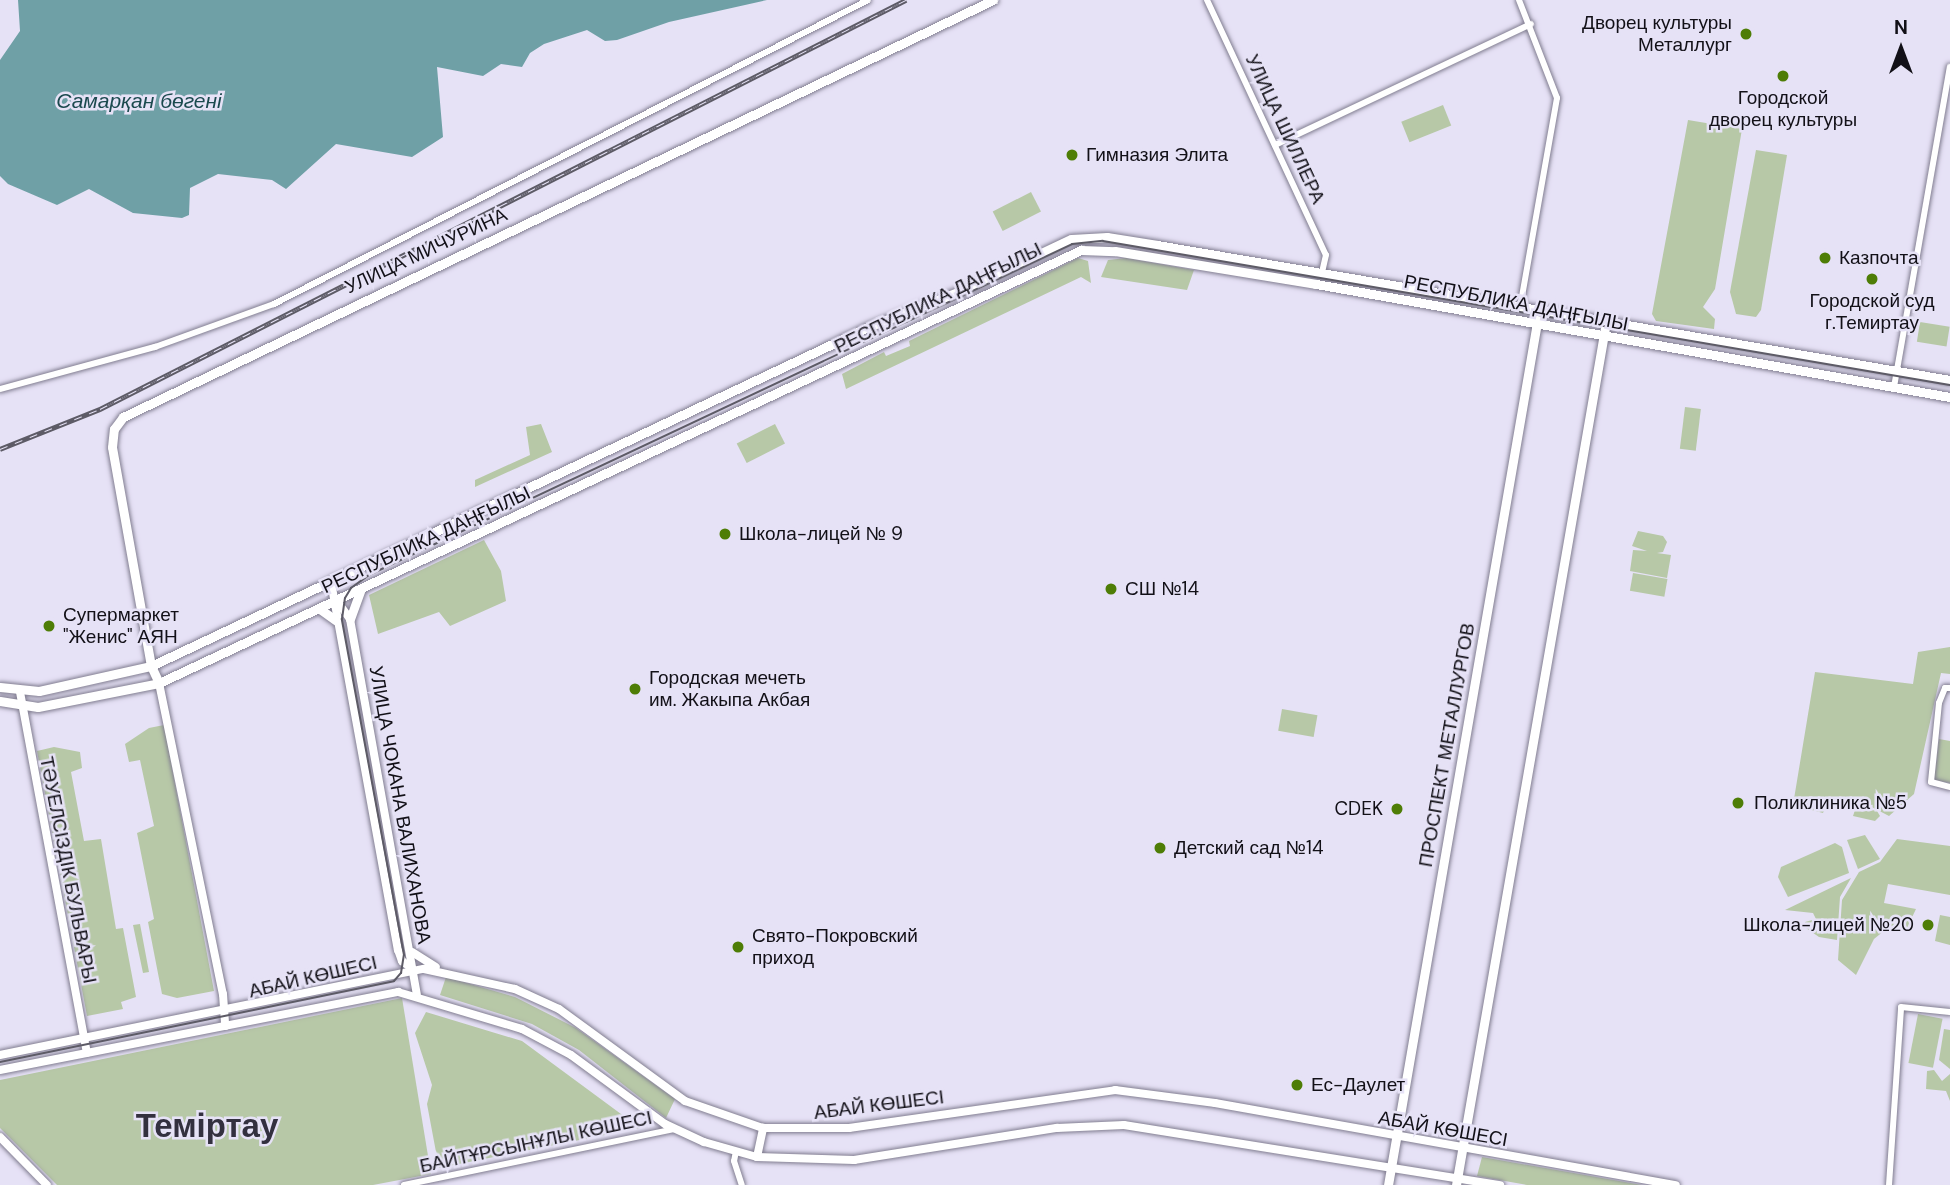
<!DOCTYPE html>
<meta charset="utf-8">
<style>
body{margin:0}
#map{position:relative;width:1950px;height:1185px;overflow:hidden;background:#e6e2f6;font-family:"DM Sans",sans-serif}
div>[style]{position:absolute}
.green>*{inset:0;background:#b7c8a7;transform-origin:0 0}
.water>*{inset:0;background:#6fa0a6}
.roads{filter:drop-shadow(0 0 2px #817d90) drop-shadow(0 0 2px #817d90)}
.minor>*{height:6px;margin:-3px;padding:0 3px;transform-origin:3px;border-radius:3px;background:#fff}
.tertiary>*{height:8px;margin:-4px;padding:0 4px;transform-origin:4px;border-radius:4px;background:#fff}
.secondary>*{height:9px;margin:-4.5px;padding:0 4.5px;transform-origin:4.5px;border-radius:4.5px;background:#fff}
.tram>*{height:2px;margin:-1px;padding:0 1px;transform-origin:1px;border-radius:1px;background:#5d5b66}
.rail>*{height:5px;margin-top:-2.5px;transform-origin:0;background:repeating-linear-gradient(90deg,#e6e2f6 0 8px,#5d5b66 0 16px);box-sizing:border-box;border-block:2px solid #5d5b66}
.dots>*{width:19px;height:19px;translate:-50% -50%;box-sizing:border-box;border:4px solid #e6e2f6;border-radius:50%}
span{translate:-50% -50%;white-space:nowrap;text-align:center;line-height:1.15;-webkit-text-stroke:5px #e6e2f6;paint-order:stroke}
.poi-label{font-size:19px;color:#121017}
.right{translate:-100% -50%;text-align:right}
.left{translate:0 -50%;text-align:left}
.street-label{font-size:19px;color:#121017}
.water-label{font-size:21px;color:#1b494e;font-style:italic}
.town-label{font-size:33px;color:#33303f;font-weight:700}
.north{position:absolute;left:1866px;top:14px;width:70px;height:70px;-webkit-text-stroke:5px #e6e2f6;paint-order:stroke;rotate:0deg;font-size:19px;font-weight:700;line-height:28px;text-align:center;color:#121017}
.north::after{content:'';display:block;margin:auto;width:24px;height:32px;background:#121017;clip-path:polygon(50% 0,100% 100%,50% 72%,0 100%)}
</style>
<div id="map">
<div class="green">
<i style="left:1443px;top:105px;width:22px;height:45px;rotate:68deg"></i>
<i style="clip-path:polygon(1688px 120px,1742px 129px,1715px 289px,1703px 307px,1715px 319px,1714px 329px,1656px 321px,1652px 314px)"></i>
<i style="clip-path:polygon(1756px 150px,1787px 155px,1761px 310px,1756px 317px,1736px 314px,1730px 292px)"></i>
<i style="left:1031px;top:192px;width:22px;height:43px;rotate:63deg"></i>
<i style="clip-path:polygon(1078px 258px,1088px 261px,1091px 283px,1081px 277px,846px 389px,842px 374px,884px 352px,886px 356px,910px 346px,909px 341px)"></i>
<i style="clip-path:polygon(1126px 258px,1194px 270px,1187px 290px,1101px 277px,1108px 260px)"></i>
<i style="left:1920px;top:322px;width:30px;height:20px;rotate:9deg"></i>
<i style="left:1685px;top:407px;width:16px;height:42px;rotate:7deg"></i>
<i style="clip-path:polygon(541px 424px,552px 452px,475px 487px,475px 480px,530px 455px,526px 427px)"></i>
<i style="left:775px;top:424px;width:22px;height:43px;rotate:63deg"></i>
<i style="clip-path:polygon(1638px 531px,1663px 536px,1667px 542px,1663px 552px,1657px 553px,1671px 555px,1667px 578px,1630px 571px,1633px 550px,1647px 551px,1632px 546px)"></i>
<i style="clip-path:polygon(484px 540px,501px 571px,506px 601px,450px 626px,439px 612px,378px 634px,369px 595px)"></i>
<i style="left:1633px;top:573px;width:35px;height:18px;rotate:10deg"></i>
<i style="clip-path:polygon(1950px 647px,1950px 674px,1941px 673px,1914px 794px,1889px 816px,1866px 804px,1829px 797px,1823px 813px,1793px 805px,1815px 672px,1913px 684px,1918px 652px)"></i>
<i style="left:1282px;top:709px;width:36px;height:22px;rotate:10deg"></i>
<i style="clip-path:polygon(164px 725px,214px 991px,177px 998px,162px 994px,148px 922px,154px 919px,137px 833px,154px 826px,140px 760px,129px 762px,125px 744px,149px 728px)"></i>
<i style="clip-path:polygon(1939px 739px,1950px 741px,1950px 783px,1934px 780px)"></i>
<i style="clip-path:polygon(54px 747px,80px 752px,82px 768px,71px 772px,84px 841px,101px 839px,116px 929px,123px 928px,136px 997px,121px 1002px,123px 1009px,87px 1016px,37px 751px)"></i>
<i style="clip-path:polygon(1856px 807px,1877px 811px,1880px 816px,1875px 821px,1853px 816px)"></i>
<i style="clip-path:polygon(1865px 835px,1880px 859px,1858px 869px,1847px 840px)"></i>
<i style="clip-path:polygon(1897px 839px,1950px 846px,1950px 895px,1888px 884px,1884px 903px,1916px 909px,1906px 930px,1890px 926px,1874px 939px,1856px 975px,1838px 960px,1842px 900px,1859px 872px,1880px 862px)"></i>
<i style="clip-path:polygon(1835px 843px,1842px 847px,1849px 873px,1788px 897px,1778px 877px,1781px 867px)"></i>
<i style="clip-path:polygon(1851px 878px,1840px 897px,1837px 940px,1819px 937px,1806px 928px,1805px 922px,1816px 919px,1813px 913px,1785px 910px)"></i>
<i style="clip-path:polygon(1940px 915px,1950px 917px,1950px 945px,1935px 941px)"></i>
<i style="clip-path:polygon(140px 924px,149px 972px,143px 973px,133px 925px)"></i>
<i style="clip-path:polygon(446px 977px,515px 997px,576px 1028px,675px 1099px,666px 1118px,579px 1050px,532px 1024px,440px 995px)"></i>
<i style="clip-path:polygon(402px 998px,431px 1174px,373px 1185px,57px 1185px,0 1128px,0 1080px)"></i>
<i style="clip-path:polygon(426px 1012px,522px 1041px,640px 1128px,439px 1168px,427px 1104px,432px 1085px,415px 1033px)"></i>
<i style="left:1918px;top:1014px;width:25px;height:50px;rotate:11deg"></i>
<i style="clip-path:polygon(1944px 1029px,1950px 1030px,1950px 1069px,1939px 1060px)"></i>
<i style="clip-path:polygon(1934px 1070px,1942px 1081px,1950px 1074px,1950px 1101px,1946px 1091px,1926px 1089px,1927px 1071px)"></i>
<i style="clip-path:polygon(1482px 1157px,1642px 1185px,1527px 1185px,1477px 1176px)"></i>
</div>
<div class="water">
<i style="clip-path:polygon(18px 0,767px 0,669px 22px,617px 40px,605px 41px,587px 30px,544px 44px,530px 53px,522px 67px,501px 64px,483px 76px,437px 67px,443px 137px,412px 157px,336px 144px,286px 189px,272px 180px,218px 174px,190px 188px,189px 215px,182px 218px,133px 213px,89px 189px,57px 205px,8px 184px,0 176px,0 60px,20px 31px)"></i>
</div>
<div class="roads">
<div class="minor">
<i style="left:1207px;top:0;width:281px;rotate:65deg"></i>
<i style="left:1326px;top:255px;width:18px;rotate:103deg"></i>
<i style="left:1519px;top:0;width:105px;rotate:68.8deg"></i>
<i style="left:1557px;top:98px;width:213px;rotate:100deg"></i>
<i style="left:1275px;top:145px;width:283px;rotate:-25.3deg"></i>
<i style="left:1894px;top:387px;width:325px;rotate:-80.1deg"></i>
<i style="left:0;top:389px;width:161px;rotate:-15.2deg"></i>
<i style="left:155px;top:347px;width:127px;rotate:-19.9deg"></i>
<i style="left:274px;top:304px;width:667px;rotate:-27.1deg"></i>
<i style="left:1950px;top:688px;width:5px;rotate:180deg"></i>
<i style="left:1945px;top:688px;width:16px;rotate:112deg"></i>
<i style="left:1939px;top:703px;width:79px;rotate:95.8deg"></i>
<i style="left:1931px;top:782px;width:20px;rotate:15deg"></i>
<i style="left:736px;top:1151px;width:10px;rotate:101deg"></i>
<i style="left:734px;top:1161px;width:25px;rotate:72deg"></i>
<i style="left:404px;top:1185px;width:277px;rotate:-11.7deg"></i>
<i style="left:1889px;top:1185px;width:178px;rotate:-86.1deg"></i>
<i style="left:1901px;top:1007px;width:49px;rotate:5.8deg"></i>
</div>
<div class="tertiary">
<i style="left:331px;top:582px;width:374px;rotate:79.7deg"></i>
<i style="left:398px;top:950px;width:12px;rotate:70deg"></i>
<i style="left:402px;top:961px;width:15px;rotate:37deg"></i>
<i style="left:337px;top:601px;width:22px;rotate:54deg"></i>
<i style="left:350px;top:619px;width:381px;rotate:79.9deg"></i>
<i style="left:159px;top:683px;width:318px;rotate:78.4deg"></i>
<i style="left:223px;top:994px;width:32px;rotate:86deg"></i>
<i style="left:20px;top:692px;width:367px;rotate:79.5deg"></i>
<i style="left:412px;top:952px;width:28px;rotate:32deg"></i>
<i style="left:0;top:1055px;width:433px;rotate:-11.5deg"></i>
<i style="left:424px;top:969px;width:93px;rotate:12.4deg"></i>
<i style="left:515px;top:989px;width:48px;rotate:24.4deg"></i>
<i style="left:559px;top:1009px;width:156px;rotate:36.1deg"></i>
<i style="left:685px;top:1101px;width:83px;rotate:19.1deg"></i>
<i style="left:763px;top:1128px;width:86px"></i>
<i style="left:849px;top:1128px;width:269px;rotate:-8.1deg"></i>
<i style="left:1115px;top:1090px;width:101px;rotate:7.4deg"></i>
<i style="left:1215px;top:1103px;width:468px;rotate:10.1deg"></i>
<i style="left:0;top:1070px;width:406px;rotate:-11.1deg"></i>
<i style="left:398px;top:992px;width:129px;rotate:16.6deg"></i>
<i style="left:522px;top:1029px;width:55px;rotate:28deg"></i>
<i style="left:571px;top:1055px;width:117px;rotate:36.3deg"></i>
<i style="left:665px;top:1124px;width:43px;rotate:24.8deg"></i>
<i style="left:704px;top:1142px;width:55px;rotate:15.8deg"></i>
<i style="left:757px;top:1157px;width:97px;rotate:1.8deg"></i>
<i style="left:854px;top:1160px;width:206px;rotate:-9deg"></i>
<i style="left:1057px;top:1128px;width:67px;rotate:-2.6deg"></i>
<i style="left:1124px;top:1125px;width:381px;rotate:9.1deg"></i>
<i style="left:0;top:1137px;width:67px;rotate:45.6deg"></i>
<i style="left:757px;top:1157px;width:30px;rotate:-78deg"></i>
</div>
<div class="secondary">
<i style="left:320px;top:609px;width:19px;rotate:36deg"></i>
<i style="left:350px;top:619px;width:30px;rotate:-70deg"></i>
<i style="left:159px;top:683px;width:19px;rotate:-115deg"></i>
<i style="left:151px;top:666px;width:222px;rotate:-100.1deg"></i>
<i style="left:112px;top:447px;width:18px;rotate:-84deg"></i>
<i style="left:114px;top:429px;width:15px;rotate:-53deg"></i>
<i style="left:123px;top:417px;width:965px;rotate:-25.61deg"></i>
<i style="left:0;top:687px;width:39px;rotate:6deg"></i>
<i style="left:39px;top:691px;width:115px;rotate:-12.6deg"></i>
<i style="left:151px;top:666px;width:793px;rotate:-25.3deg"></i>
<i style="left:868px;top:327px;width:102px;rotate:-21.3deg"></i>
<i style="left:963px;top:290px;width:119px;rotate:-25.3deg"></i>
<i style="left:1071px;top:239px;width:36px;rotate:-3deg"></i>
<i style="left:1107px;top:237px;width:51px;rotate:9.1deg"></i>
<i style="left:1157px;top:245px;width:804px;rotate:9.66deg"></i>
<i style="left:0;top:701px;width:38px;rotate:9deg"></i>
<i style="left:38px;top:707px;width:123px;rotate:-11.2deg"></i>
<i style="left:159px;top:683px;width:1019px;rotate:-25.16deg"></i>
<i style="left:1081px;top:250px;width:34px;rotate:2deg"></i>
<i style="left:1115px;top:251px;width:204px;rotate:9.3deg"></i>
<i style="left:1316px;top:284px;width:644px;rotate:10.11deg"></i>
<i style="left:1388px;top:1185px;width:887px;rotate:-80.2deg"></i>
<i style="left:1456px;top:1185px;width:876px;rotate:-80.14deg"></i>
</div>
</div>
<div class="tram">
<i style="left:0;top:1062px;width:402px;rotate:-11.6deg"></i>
<i style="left:394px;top:981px;width:11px;rotate:-49deg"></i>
<i style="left:401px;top:973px;width:18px;rotate:-81deg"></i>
<i style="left:404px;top:955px;width:342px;rotate:-100.5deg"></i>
<i style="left:342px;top:619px;width:21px;rotate:-82deg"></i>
<i style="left:345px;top:598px;width:12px;rotate:-59deg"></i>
<i style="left:351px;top:588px;width:22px;rotate:-36deg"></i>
<i style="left:369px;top:575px;width:777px;rotate:-25.21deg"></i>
<i style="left:1072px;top:244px;width:31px;rotate:-6deg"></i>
<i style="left:1103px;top:241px;width:859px;rotate:9.65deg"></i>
</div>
<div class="rail">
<i style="left:0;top:449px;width:108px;rotate:-21.8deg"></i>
<i style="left:100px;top:409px;width:904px;rotate:-26.91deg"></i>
</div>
<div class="dots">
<i style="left:1746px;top:34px;background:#4e7d06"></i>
<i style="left:1783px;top:76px;background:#4e7d06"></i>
<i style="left:1072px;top:155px;background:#4e7d06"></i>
<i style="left:1825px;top:258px;background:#4e7d06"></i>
<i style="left:1872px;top:279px;background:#4e7d06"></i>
<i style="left:725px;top:534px;background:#4e7d06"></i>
<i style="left:1111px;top:589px;background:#4e7d06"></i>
<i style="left:49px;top:626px;background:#4e7d06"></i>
<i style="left:635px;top:689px;background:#4e7d06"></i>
<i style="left:1738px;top:803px;background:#4e7d06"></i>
<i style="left:1397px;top:809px;background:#4e7d06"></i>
<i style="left:1160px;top:848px;background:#4e7d06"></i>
<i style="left:1928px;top:925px;background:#4e7d06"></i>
<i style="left:738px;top:947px;background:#4e7d06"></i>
<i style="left:1297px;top:1085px;background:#4e7d06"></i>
</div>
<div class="poi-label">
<span class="right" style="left:1732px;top:34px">Дворец культуры<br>Металлург</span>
<span style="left:1783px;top:109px">Городской<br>дворец культуры</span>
<span class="left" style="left:1086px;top:155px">Гимназия Элита</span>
<span class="left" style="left:1839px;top:258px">Казпочта</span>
<span style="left:1872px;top:312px">Городской суд<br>г.Темиртау</span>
<span class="left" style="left:739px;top:534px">Школа-лицей № 9</span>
<span class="left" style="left:1125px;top:589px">СШ №14</span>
<span class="left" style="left:63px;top:626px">Супермаркет<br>"Женис" АЯН</span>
<span class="left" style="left:649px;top:689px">Городская мечеть<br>им. Жакыпа Акбая</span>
<span class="left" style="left:1754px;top:803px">Поликлиника №5</span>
<span class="right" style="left:1383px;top:809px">CDEK</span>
<span class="left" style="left:1174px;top:848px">Детский сад №14</span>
<span class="right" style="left:1914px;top:925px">Школа-лицей №20</span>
<span class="left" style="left:752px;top:947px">Свято-Покровский<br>приход</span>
<span class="left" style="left:1311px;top:1085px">Ес-Даулет</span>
</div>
<div class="street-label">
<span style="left:1285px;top:129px;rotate:65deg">УЛИЦА ШИЛЛЕРА</span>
<span style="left:426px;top:251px;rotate:-25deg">УЛИЦА МИЧУРИНА</span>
<span style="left:938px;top:298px;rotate:-26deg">РЕСПУБЛИКА ДАҢҒЫЛЫ</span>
<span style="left:1516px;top:303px;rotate:11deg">РЕСПУБЛИКА ДАҢҒЫЛЫ</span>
<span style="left:426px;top:540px;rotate:-25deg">РЕСПУБЛИКА ДАҢҒЫЛЫ</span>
<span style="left:1447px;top:745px;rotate:-80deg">ПРОСПЕКТ МЕТАЛЛУРГОВ</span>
<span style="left:400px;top:805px;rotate:80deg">УЛИЦА ЧОКАНА ВАЛИХАНОВА</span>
<span style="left:68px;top:870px;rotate:79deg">ТӘУЕЛСІЗДІК БУЛЬВАРЫ</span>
<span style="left:313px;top:977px;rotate:-13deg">АБАЙ КӨШЕСІ</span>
<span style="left:879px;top:1105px;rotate:-7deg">АБАЙ КӨШЕСІ</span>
<span style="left:1443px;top:1129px;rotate:10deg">АБАЙ КӨШЕСІ</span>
<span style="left:536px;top:1142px;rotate:-12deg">БАЙТҰРСЫНҰЛЫ КӨШЕСІ</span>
</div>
<div class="water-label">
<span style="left:139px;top:101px">Самарқан бөгені</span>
</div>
<div class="town-label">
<span style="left:207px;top:1126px">Теміртау</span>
</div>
<div class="north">N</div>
</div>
